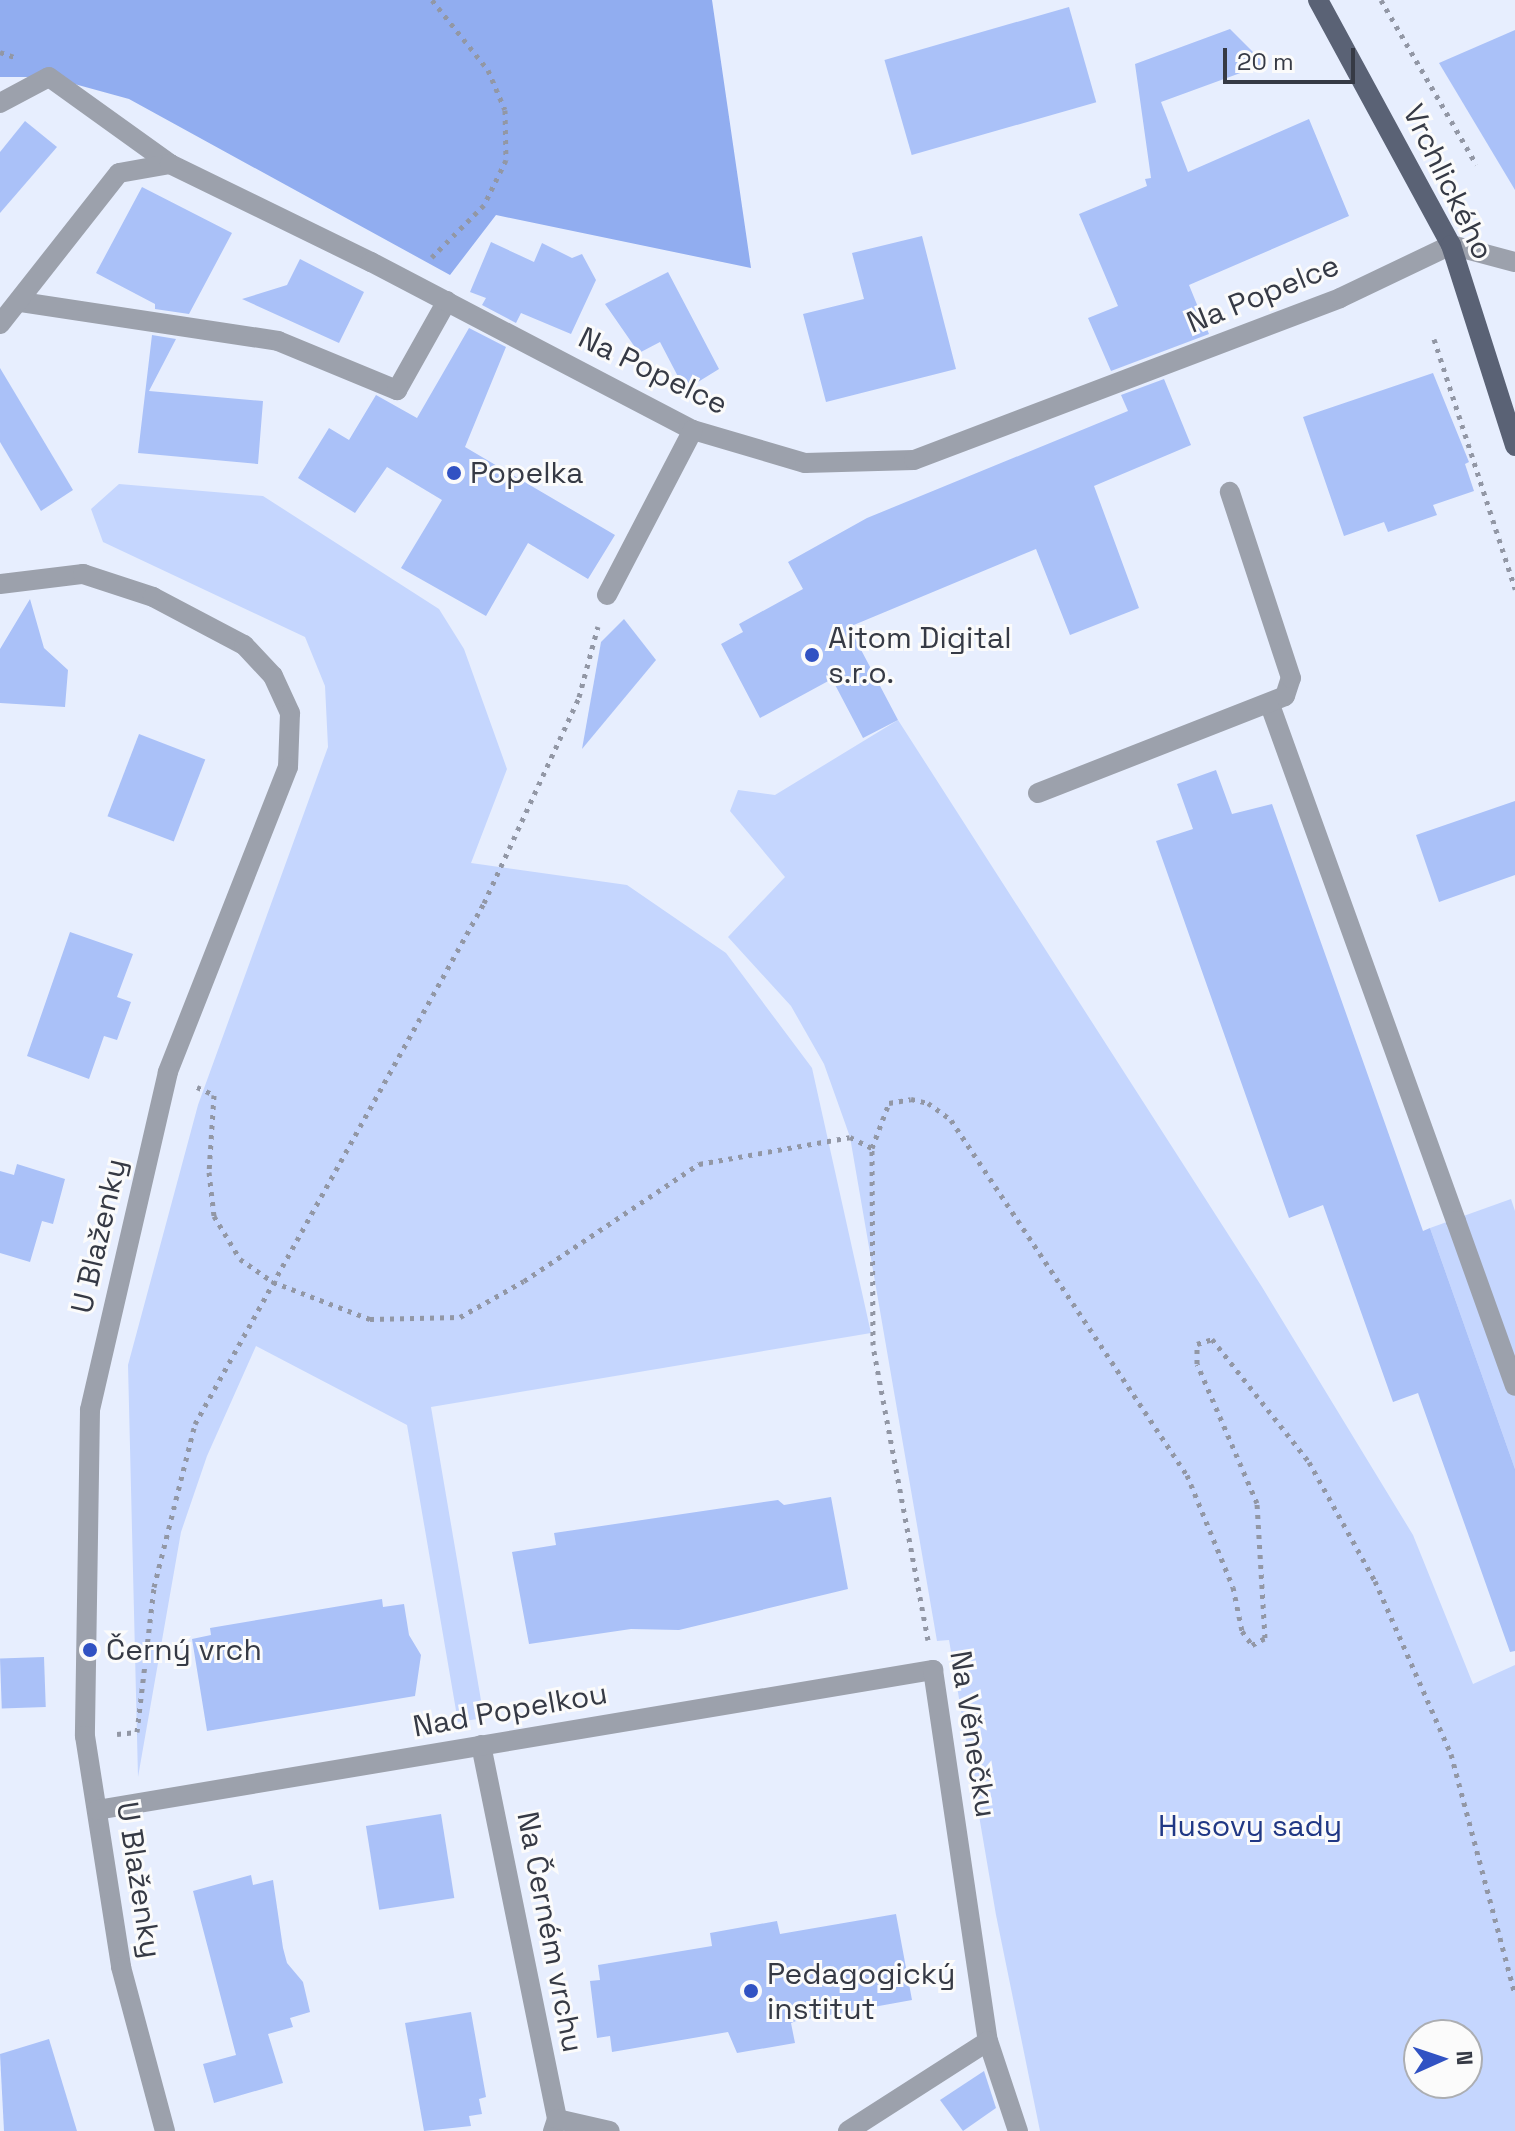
<!DOCTYPE html>
<meta charset="utf-8">
<style>
body{margin:0}
#map{position:relative;width:1515px;height:2131px;overflow:hidden;background:#e7eefe;font-family:"Space Grotesk",sans-serif}
div>[style]{position:absolute}
.green>*{inset:0;background:#c5d6fe}
.forest>*{inset:0;background:#91adf0}
.building>*{inset:0;background:#aac1f8;transform-origin:0 0}
.path>*{height:5px;margin-top:-2.5px;transform-origin:0;background:repeating-linear-gradient(90deg,#9297a5 0 4px,transparent 0 10px)}
.lane>*{height:20px;margin:-10px;padding:0 10px;transform-origin:10px;border-radius:10px;background:#9ca1ac}
.street>*{height:20px;margin:-10px;padding:0 10px;transform-origin:10px;border-radius:10px;background:#9ca1ac}
.primary>*{height:20px;margin:-10px;padding:0 10px;transform-origin:10px;border-radius:10px;background:#5a6275}
.dots>*{width:22px;height:22px;translate:-50% -50%;box-sizing:border-box;border:4px solid #fbfbfb;border-radius:50%}
span{translate:-50% -50%;white-space:nowrap;text-align:center;line-height:1.15;-webkit-text-stroke:6px #fbfbfb;paint-order:stroke}
.street-label{font-size:30px;color:#363a45}
.poi-label{font-size:30px;color:#363a45}
.left{translate:0 -50%;text-align:left}
.park-label{font-size:30px;color:#203885}
.north{position:absolute;left:1403px;top:2019px;width:80px;height:80px;box-sizing:border-box;background:#fbfbfb;border:2px solid #acaeb2;border-radius:50%;rotate:87deg;font-size:22px;font-weight:700;line-height:32px;text-align:center;color:#363a45}
.north::after{content:'';display:block;margin:auto;width:28px;height:36px;background:#3152c3;clip-path:polygon(50% 0,100% 100%,50% 72%,0 100%)}
.scale{position:absolute;left:1223px;top:48px;width:132px;height:36px;box-sizing:border-box;border:4px solid #363a45;border-top:0;padding-left:10px;font-size:24px;line-height:28px;white-space:nowrap;color:#363a45;-webkit-text-stroke:6px #fbfbfb;paint-order:stroke}
</style>
<div id="map">
<div class="green">
<i style="clip-path:polygon(119px 484px,263px 496px,439px 609px,464px 649px,507px 769px,471px 863px,627px 885px,726px 953px,812px 1068px,871px 1333px,431px 1407px,484px 1718px,458px 1722px,407px 1425px,256px 1346px,207px 1456px,181px 1532px,138px 1777px,128px 1365px,198px 1105px,328px 747px,325px 686px,305px 637px,103px 542px,91px 509px)"></i>
<i style="clip-path:polygon(evenodd,898px 720px,1262px 1287px,1413px 1535px,1473px 1684px,1515px 1665px,1515px 2131px,1040px 2131px,996px 1915px,949px 1640px,937px 1641px,850px 1137px,824px 1064px,791px 1006px,728px 937px,785px 877px,730px 811px,738px 790px,775px 795px,898px 720px,1419px 2035px,1467px 2035px,1467px 2083px,1419px 2083px,1419px 2035px)"></i>
<i style="clip-path:polygon(1511px 1199px,1515px 1211px,1515px 1469px,1430px 1228px)"></i>
</div>
<div class="forest">
<i style="clip-path:polygon(0 0,712px 0,751px 268px,496px 215px,450px 275px,129px 99px,49px 77px,0 77px)"></i>
</div>
<div class="building">
<i style="left:1069px;top:7px;width:99px;height:192px;rotate:74deg"></i>
<i style="clip-path:polygon(1230px 29px,1265px 64px,1161px 102px,1188px 172px,1309px 119px,1349px 216px,1189px 285px,1209px 334px,1111px 371px,1088px 318px,1118px 306px,1079px 214px,1147px 186px,1145px 179px,1151px 178px,1135px 64px)"></i>
<i style="clip-path:polygon(1515px 30px,1515px 190px,1439px 63px)"></i>
<i style="clip-path:polygon(25px 121px,57px 147px,0 213px,0 152px)"></i>
<i style="clip-path:polygon(142px 187px,232px 233px,189px 314px,155px 309px,155px 304px,96px 273px)"></i>
<i style="clip-path:polygon(922px 236px,956px 369px,826px 402px,803px 314px,864px 299px,852px 253px)"></i>
<i style="clip-path:polygon(491px 242px,534px 262px,542px 243px,572px 258px,582px 254px,596px 280px,571px 334px,521px 313px,516px 323px,482px 305px,486px 298px,470px 292px)"></i>
<i style="clip-path:polygon(300px 259px,364px 292px,339px 343px,242px 299px,287px 285px)"></i>
<i style="clip-path:polygon(668px 272px,719px 369px,685px 390px,660px 342px,639px 353px,605px 304px)"></i>
<i style="clip-path:polygon(469px 328px,506px 347px,465px 447px,615px 535px,588px 579px,528px 543px,486px 616px,401px 568px,442px 500px,387px 467px,355px 513px,298px 478px,329px 428px,349px 440px,376px 395px,417px 418px)"></i>
<i style="clip-path:polygon(152px 335px,176px 339px,149px 391px,263px 401px,258px 464px,138px 453px)"></i>
<i style="clip-path:polygon(0 368px,73px 490px,41px 511px,0 442px)"></i>
<i style="clip-path:polygon(1433px 373px,1469px 462px,1465px 464px,1474px 491px,1433px 505px,1437px 515px,1388px 532px,1384px 522px,1344px 536px,1303px 417px)"></i>
<i style="clip-path:polygon(1164px 379px,1191px 445px,1094px 486px,1139px 608px,1070px 635px,1036px 549px,849px 627px,898px 720px,863px 738px,832px 679px,760px 718px,721px 644px,743px 632px,739px 624px,803px 589px,788px 562px,867px 518px,1128px 411px,1121px 395px)"></i>
<i style="clip-path:polygon(30px 599px,44px 648px,68px 670px,65px 707px,0 703px,0 649px)"></i>
<i style="clip-path:polygon(624px 619px,656px 660px,582px 749px,601px 642px)"></i>
<i style="left:139px;top:734px;width:71px;height:88px;rotate:21deg"></i>
<i style="clip-path:polygon(1216px 770px,1232px 814px,1272px 804px,1423px 1231px,1430px 1228px,1515px 1469px,1515px 1651px,1510px 1652px,1418px 1393px,1393px 1402px,1323px 1205px,1289px 1218px,1156px 841px,1193px 829px,1177px 784px)"></i>
<i style="clip-path:polygon(1515px 801px,1515px 875px,1439px 902px,1416px 835px)"></i>
<i style="clip-path:polygon(70px 932px,133px 954px,117px 997px,131px 1002px,117px 1040px,104px 1036px,89px 1079px,27px 1056px)"></i>
<i style="clip-path:polygon(17px 1164px,65px 1179px,53px 1224px,42px 1221px,30px 1262px,0 1253px,0 1171px,14px 1175px)"></i>
<i style="clip-path:polygon(831px 1497px,848px 1589px,679px 1630px,631px 1629px,529px 1644px,512px 1552px,556px 1545px,554px 1533px,778px 1500px,784px 1505px)"></i>
<i style="clip-path:polygon(382px 1599px,383px 1607px,404px 1604px,409px 1635px,421px 1655px,415px 1696px,207px 1731px,192px 1639px,211px 1635px,210px 1628px)"></i>
<i style="left:44px;top:1657px;width:50px;height:44px;rotate:88deg"></i>
<i style="left:441px;top:1814px;width:85px;height:76px;rotate:81deg"></i>
<i style="clip-path:polygon(251px 1875px,253px 1885px,273px 1880px,283px 1948px,287px 1963px,303px 1982px,310px 2012px,290px 2018px,293px 2027px,268px 2034px,283px 2083px,214px 2103px,203px 2064px,236px 2055px,193px 1891px)"></i>
<i style="clip-path:polygon(896px 1914px,912px 2000px,796px 2021px,791px 2023px,795px 2043px,737px 2053px,728px 2032px,612px 2052px,610px 2036px,597px 2038px,590px 1981px,600px 1980px,598px 1965px,712px 1946px,710px 1933px,777px 1921px,780px 1934px)"></i>
<i style="clip-path:polygon(471px 2012px,486px 2097px,479px 2099px,482px 2114px,469px 2116px,471px 2126px,424px 2131px,405px 2023px)"></i>
<i style="clip-path:polygon(49px 2039px,77px 2131px,4px 2131px,0 2054px)"></i>
<i style="clip-path:polygon(984px 2071px,996px 2108px,963px 2131px,940px 2100px)"></i>
</div>
<div class="path">
<i style="left:432px;top:0;width:90px;rotate:51.3deg"></i>
<i style="left:488px;top:70px;width:43px;rotate:67deg"></i>
<i style="left:505px;top:110px;width:50px;rotate:88.9deg"></i>
<i style="left:506px;top:160px;width:50px;rotate:116.1deg"></i>
<i style="left:484px;top:205px;width:74px;rotate:135deg"></i>
<i style="left:1381px;top:0;width:190px;rotate:59.9deg"></i>
<i style="left:0;top:52px;width:18px;rotate:19deg"></i>
<i style="left:1434px;top:339px;width:263px;rotate:72deg"></i>
<i style="left:197px;top:1087px;width:19px;rotate:25deg"></i>
<i style="left:214px;top:1095px;width:77px;rotate:93.7deg"></i>
<i style="left:209px;top:1172px;width:44px;rotate:83.5deg"></i>
<i style="left:214px;top:1216px;width:50px;rotate:58.8deg"></i>
<i style="left:240px;top:1259px;width:40px;rotate:34.9deg"></i>
<i style="left:273px;top:1282px;width:104px;rotate:20.9deg"></i>
<i style="left:370px;top:1319px;width:90px;rotate:-1.3deg"></i>
<i style="left:460px;top:1317px;width:73px;rotate:-29.4deg"></i>
<i style="left:524px;top:1281px;width:211px;rotate:-33.8deg"></i>
<i style="left:699px;top:1164px;width:153px;rotate:-10.1deg"></i>
<i style="left:850px;top:1137px;width:25px;rotate:27deg"></i>
<i style="left:928px;top:1640px;width:300px;rotate:-100.6deg"></i>
<i style="left:873px;top:1345px;width:197px;rotate:-90.3deg"></i>
<i style="left:872px;top:1148px;width:48px;rotate:-69.3deg"></i>
<i style="left:889px;top:1103px;width:22px;rotate:-10deg"></i>
<i style="left:911px;top:1099px;width:17px;rotate:13deg"></i>
<i style="left:928px;top:1103px;width:29px;rotate:36deg"></i>
<i style="left:951px;top:1120px;width:426px;rotate:56.4deg"></i>
<i style="left:1187px;top:1475px;width:121px;rotate:67.7deg"></i>
<i style="left:1233px;top:1587px;width:45px;rotate:78.4deg"></i>
<i style="left:1242px;top:1631px;width:17px;rotate:54deg"></i>
<i style="left:1252px;top:1645px;width:15px;rotate:-28deg"></i>
<i style="left:1265px;top:1638px;width:135px;rotate:-93.4deg"></i>
<i style="left:1257px;top:1503px;width:151px;rotate:-113.3deg"></i>
<i style="left:1197px;top:1364px;width:20px;rotate:-90deg"></i>
<i style="left:1197px;top:1344px;width:16px;rotate:-18deg"></i>
<i style="left:1212px;top:1339px;width:157px;rotate:51.7deg"></i>
<i style="left:1309px;top:1462px;width:136px;rotate:61deg"></i>
<i style="left:1375px;top:1581px;width:189px;rotate:66.3deg"></i>
<i style="left:1451px;top:1754px;width:248px;rotate:75.1deg"></i>
<i style="left:117px;top:1734px;width:20px;rotate:-6deg"></i>
<i style="left:137px;top:1732px;width:146px;rotate:-83.3deg"></i>
<i style="left:154px;top:1587px;width:168px;rotate:-75.9deg"></i>
<i style="left:195px;top:1424px;width:596px;rotate:-60.98deg"></i>
<i style="left:484px;top:903px;width:227px;rotate:-65.2deg"></i>
<i style="left:579px;top:697px;width:73px;rotate:-75deg"></i>
</div>
<div class="lane">
<i style="left:0;top:103px;width:55px;rotate:-28deg"></i>
<i style="left:49px;top:77px;width:149px;rotate:35.7deg"></i>
<i style="left:21px;top:302px;width:260px;rotate:8.6deg"></i>
<i style="left:278px;top:341px;width:129px;rotate:22.4deg"></i>
<i style="left:397px;top:390px;width:102px;rotate:-60.7deg"></i>
<i style="left:1270px;top:705px;width:548px;rotate:70.18deg"></i>
<i style="left:1038px;top:793px;width:265px;rotate:-21.4deg"></i>
<i style="left:1285px;top:696px;width:19px;rotate:-72deg"></i>
<i style="left:1291px;top:678px;width:196px;rotate:-108.2deg"></i>
</div>
<div class="street">
<i style="left:0;top:324px;width:192px;rotate:-51.8deg"></i>
<i style="left:119px;top:173px;width:52px;rotate:-10deg"></i>
<i style="left:170px;top:164px;width:224px;rotate:26deg"></i>
<i style="left:371px;top:262px;width:363px;rotate:27.6deg"></i>
<i style="left:693px;top:430px;width:117px;rotate:16.4deg"></i>
<i style="left:805px;top:463px;width:109px;rotate:-1.6deg"></i>
<i style="left:914px;top:460px;width:456px;rotate:-20.8deg"></i>
<i style="left:1340px;top:298px;width:123px;rotate:-25.5deg"></i>
<i style="left:1451px;top:245px;width:66px;rotate:14.9deg"></i>
<i style="left:0;top:584px;width:84px;rotate:-6.9deg"></i>
<i style="left:83px;top:574px;width:74px;rotate:18.2deg"></i>
<i style="left:153px;top:597px;width:103px;rotate:27.8deg"></i>
<i style="left:244px;top:645px;width:42px;rotate:46.9deg"></i>
<i style="left:273px;top:676px;width:41px;rotate:65.3deg"></i>
<i style="left:290px;top:713px;width:54px;rotate:92.1deg"></i>
<i style="left:288px;top:767px;width:328px;rotate:111.5deg"></i>
<i style="left:168px;top:1072px;width:347px;rotate:103deg"></i>
<i style="left:90px;top:1410px;width:326px;rotate:90.9deg"></i>
<i style="left:85px;top:1736px;width:234px;rotate:81.1deg"></i>
<i style="left:121px;top:1967px;width:170px;rotate:75deg"></i>
<i style="left:607px;top:595px;width:186px;rotate:-62.5deg"></i>
<i style="left:1456px;top:1221px;width:175px;rotate:70.3deg"></i>
<i style="left:481px;top:1745px;width:382px;rotate:78.5deg"></i>
<i style="left:557px;top:2119px;width:13px;rotate:108deg"></i>
<i style="left:97px;top:1810px;width:848px;rotate:-9.51deg"></i>
<i style="left:933px;top:1670px;width:375px;rotate:81.6deg"></i>
<i style="left:988px;top:2041px;width:95px;rotate:71.6deg"></i>
<i style="left:557px;top:2119px;width:54px;rotate:12.8deg"></i>
<i style="left:848px;top:2131px;width:166px;rotate:-32.7deg"></i>
</div>
<div class="primary">
<i style="left:1318px;top:0;width:279px;rotate:61.5deg"></i>
<i style="left:1451px;top:245px;width:211px;rotate:72.3deg"></i>
</div>
<div class="dots">
<i style="left:454px;top:473px;background:#3152c3"></i>
<i style="left:812px;top:655px;background:#3152c3"></i>
<i style="left:90px;top:1650px;background:#3152c3"></i>
<i style="left:751px;top:1991px;background:#3152c3"></i>
</div>
<div class="street-label">
<span style="left:1448px;top:182px;rotate:64deg">Vrchlického</span>
<span style="left:1263px;top:294px;rotate:-22deg">Na Popelce</span>
<span style="left:653px;top:371px;rotate:26deg">Na Popelce</span>
<span style="left:99px;top:1236px;rotate:-77deg">U Blaženky</span>
<span style="left:510px;top:1710px;rotate:-10deg">Nad Popelkou</span>
<span style="left:973px;top:1734px;rotate:81deg">Na Věnečku</span>
<span style="left:139px;top:1880px;rotate:81deg">U Blaženky</span>
<span style="left:550px;top:1932px;rotate:79deg">Na Černém vrchu</span>
</div>
<div class="poi-label">
<span class="left" style="left:470px;top:473px">Popelka</span>
<span class="left" style="left:828px;top:655px">Aitom Digital<br>s.r.o.</span>
<span class="left" style="left:106px;top:1650px">Černý vrch</span>
<span class="left" style="left:767px;top:1991px">Pedagogický<br>institut</span>
</div>
<div class="park-label">
<span style="left:1250px;top:1826px">Husovy sady</span>
</div>
<div class="north">N</div>
<div class="scale">20 m</div>
</div>
